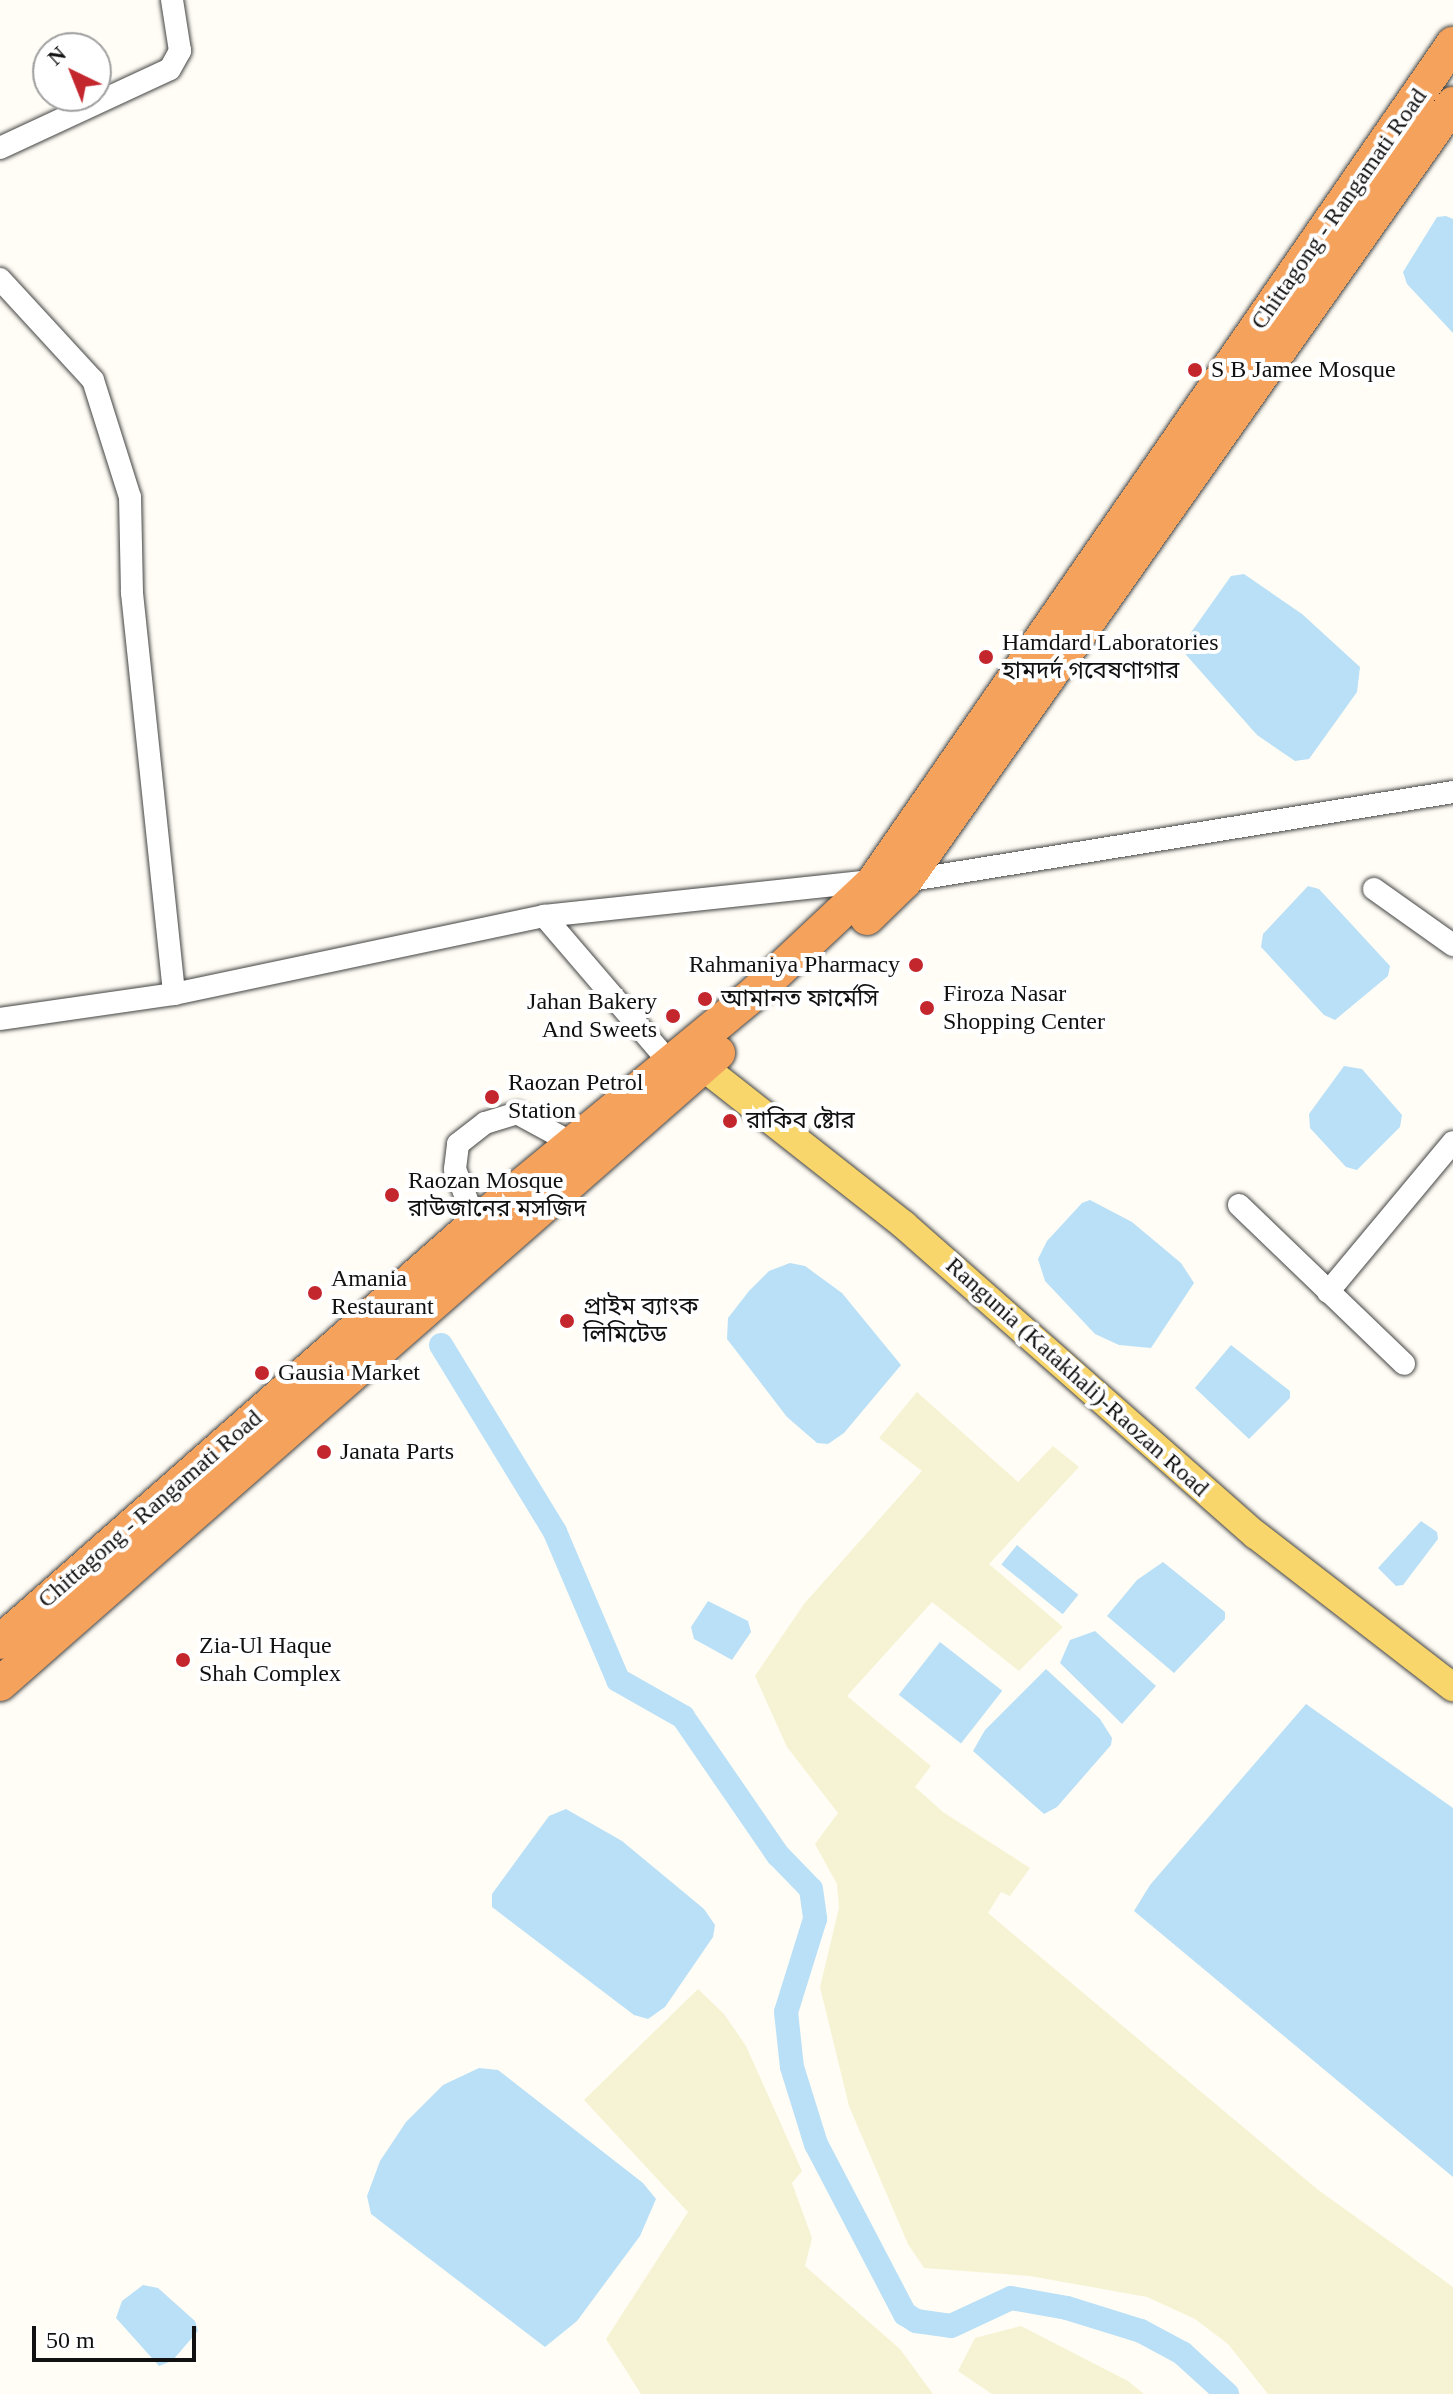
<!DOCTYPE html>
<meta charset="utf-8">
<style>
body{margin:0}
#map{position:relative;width:1453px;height:2394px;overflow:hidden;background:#fffdf5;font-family:"Times New Roman","Noto Sans Bengali",serif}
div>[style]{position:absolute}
.farmland>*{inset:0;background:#f6f3d4}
.water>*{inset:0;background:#b9e0f7;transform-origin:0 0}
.canal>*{height:24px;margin:-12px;padding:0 12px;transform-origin:12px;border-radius:12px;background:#b9e0f7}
.roads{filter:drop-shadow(0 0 2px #444) drop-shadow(0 0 2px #444)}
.minor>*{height:22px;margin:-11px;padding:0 11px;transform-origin:11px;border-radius:11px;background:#fff}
.major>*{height:28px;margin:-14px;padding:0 14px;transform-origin:14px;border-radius:14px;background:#f9d66b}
.highway>*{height:34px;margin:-17px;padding:0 17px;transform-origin:17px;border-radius:17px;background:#f5a25d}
.dots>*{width:22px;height:22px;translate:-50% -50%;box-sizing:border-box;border:4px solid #fff;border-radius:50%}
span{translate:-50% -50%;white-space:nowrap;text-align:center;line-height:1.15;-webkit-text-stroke:8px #fff;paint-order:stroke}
.street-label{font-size:24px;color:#111}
.poi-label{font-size:24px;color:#111}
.left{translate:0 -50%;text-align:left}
.right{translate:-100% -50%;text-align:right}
.north{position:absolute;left:32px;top:32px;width:80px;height:80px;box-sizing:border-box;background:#fff;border:2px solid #a0a0a0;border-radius:50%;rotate:317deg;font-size:22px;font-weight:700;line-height:32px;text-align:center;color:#111}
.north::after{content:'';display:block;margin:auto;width:28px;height:36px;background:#c4262e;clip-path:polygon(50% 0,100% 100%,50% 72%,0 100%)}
.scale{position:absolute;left:32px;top:2326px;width:164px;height:36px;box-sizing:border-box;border:4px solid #111;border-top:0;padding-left:10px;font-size:24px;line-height:28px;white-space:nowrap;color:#111;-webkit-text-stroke:6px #fff;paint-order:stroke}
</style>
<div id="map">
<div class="farmland">
<i style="clip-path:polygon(917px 1392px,1018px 1482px,1053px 1446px,1079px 1467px,989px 1564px,1063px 1627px,1019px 1671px,932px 1602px,847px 1696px,931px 1766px,915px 1787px,943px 1812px,1030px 1868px,1010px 1896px,1001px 1892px,988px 1913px,1317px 2189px,1453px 2287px,1453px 2394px,1268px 2394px,1228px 2344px,1195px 2319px,1147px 2297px,1030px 2276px,924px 2268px,908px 2244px,849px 2106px,820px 1987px,839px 1908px,837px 1884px,815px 1844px,838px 1813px,787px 1747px,755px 1676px,804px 1604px,922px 1471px,879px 1438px)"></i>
<i style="clip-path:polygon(698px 1989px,724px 2014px,746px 2046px,802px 2171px,792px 2183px,812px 2238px,805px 2266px,900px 2349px,933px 2394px,641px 2394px,606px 2339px,688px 2212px,584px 2100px)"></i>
<i style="clip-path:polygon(1021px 2326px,1128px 2381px,1144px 2394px,992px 2394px,958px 2371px,975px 2338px)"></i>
</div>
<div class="water">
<i style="clip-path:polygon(1446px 216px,1453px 219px,1453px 333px,1407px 284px,1403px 272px,1437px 217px)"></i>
<i style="clip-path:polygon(1244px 574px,1302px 614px,1360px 667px,1357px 692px,1309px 759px,1295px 761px,1257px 735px,1180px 648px,1231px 576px)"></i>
<i style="clip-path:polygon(1308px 886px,1319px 889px,1390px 966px,1388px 976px,1335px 1020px,1324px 1015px,1261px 947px,1263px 934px)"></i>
<i style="clip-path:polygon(1344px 1066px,1362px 1069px,1402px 1115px,1400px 1127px,1357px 1170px,1346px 1167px,1310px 1128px,1309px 1114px)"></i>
<i style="clip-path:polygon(1090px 1200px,1132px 1222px,1181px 1263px,1194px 1283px,1151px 1348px,1119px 1345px,1095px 1334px,1045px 1281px,1038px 1259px,1047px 1241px,1082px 1203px)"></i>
<i style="clip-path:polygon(790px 1263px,805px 1266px,842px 1293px,901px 1365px,844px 1433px,828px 1444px,817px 1443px,787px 1417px,727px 1339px,728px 1318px,749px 1291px,769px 1271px)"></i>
<i style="clip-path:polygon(1231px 1345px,1290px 1391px,1290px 1398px,1249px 1439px,1195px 1388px)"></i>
<i style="clip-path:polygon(1421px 1521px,1437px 1532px,1438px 1539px,1403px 1585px,1396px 1586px,1378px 1568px)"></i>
<i style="left:1017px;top:1545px;width:79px;height:25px;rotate:39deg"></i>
<i style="clip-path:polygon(1163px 1562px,1225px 1612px,1225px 1619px,1174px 1673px,1107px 1616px,1137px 1580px)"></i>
<i style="clip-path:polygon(708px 1601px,748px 1621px,751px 1632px,732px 1660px,694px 1639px,691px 1627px)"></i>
<i style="clip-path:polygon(1095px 1631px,1156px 1686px,1122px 1724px,1060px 1663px,1070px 1640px)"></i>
<i style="left:940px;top:1642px;width:79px;height:67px;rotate:38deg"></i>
<i style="clip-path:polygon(1046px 1669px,1100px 1719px,1112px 1738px,1111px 1745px,1057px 1807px,1044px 1814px,973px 1751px,985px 1730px)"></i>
<i style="clip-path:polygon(1306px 1704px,1453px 1808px,1453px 2177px,1134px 1911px,1150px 1885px)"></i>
<i style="clip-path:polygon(566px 1809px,622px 1841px,704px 1909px,715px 1925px,713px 1937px,665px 2007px,648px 2019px,634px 2015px,492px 1907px,492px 1894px,549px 1816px)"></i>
<i style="clip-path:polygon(479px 2068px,498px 2070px,643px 2183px,656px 2199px,640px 2236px,577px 2321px,545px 2347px,371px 2214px,367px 2196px,380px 2161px,406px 2122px,443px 2085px)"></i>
<i style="clip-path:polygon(143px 2285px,158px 2288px,195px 2321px,198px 2331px,172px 2361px,159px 2366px,116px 2318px,122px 2301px)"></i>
</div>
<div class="canal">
<i style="left:441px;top:1345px;width:219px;rotate:58.6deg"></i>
<i style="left:555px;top:1532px;width:161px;rotate:66.9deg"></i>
<i style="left:618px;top:1680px;width:75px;rotate:29.6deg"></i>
<i style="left:683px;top:1717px;width:168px;rotate:55.5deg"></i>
<i style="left:778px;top:1855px;width:47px;rotate:45.9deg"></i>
<i style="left:811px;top:1889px;width:30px;rotate:82deg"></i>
<i style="left:815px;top:1919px;width:97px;rotate:107.3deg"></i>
<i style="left:786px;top:2012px;width:55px;rotate:83.8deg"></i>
<i style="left:792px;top:2067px;width:81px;rotate:72.7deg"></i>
<i style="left:816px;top:2144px;width:192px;rotate:62.4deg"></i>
<i style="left:905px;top:2314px;width:13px;rotate:32deg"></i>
<i style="left:916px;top:2321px;width:35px;rotate:8deg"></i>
<i style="left:951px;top:2326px;width:66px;rotate:-25deg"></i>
<i style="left:1011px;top:2298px;width:57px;rotate:10.1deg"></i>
<i style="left:1067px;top:2308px;width:77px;rotate:17.3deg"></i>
<i style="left:1141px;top:2331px;width:47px;rotate:28.2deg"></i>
<i style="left:1182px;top:2353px;width:61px;rotate:42.3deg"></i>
</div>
<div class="roads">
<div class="minor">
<i style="left:0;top:148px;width:187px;rotate:-24.9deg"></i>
<i style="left:170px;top:69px;width:21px;rotate:-61deg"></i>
<i style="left:180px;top:51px;width:52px;rotate:-98.9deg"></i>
<i style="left:0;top:279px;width:137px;rotate:47.4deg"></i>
<i style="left:93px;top:380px;width:123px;rotate:72.5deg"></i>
<i style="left:130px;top:497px;width:96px;rotate:88.8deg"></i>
<i style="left:132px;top:593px;width:403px;rotate:84deg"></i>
<i style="left:905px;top:881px;width:555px;rotate:-9.22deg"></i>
<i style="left:1374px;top:889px;width:97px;rotate:35.3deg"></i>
<i style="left:544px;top:916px;width:194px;rotate:49.4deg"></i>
<i style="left:0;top:1019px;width:176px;rotate:-8.2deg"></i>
<i style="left:174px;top:994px;width:378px;rotate:-11.9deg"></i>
<i style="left:544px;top:916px;width:332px;rotate:-6.1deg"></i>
<i style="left:1239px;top:1205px;width:229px;rotate:43.9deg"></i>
<i style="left:476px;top:1223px;width:58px;rotate:-111.3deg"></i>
<i style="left:455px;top:1169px;width:25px;rotate:-83deg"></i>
<i style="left:458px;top:1144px;width:34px;rotate:-38deg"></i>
<i style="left:485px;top:1123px;width:34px;rotate:-17deg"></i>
<i style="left:517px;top:1113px;width:63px;rotate:28.6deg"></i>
<i style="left:1328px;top:1292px;width:195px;rotate:-50.2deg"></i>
</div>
<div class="major">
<i style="left:702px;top:1066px;width:257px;rotate:38.2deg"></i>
<i style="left:904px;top:1225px;width:469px;rotate:41.4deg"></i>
<i style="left:1256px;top:1535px;width:249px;rotate:37.7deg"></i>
</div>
<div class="highway">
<i style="left:867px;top:918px;width:53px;rotate:-44.2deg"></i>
<i style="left:905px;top:881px;width:951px;rotate:-54.81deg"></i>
<i style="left:0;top:1642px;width:634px;rotate:-41.36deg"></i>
<i style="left:476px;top:1223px;width:364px;rotate:-39.5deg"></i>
<i style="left:757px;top:991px;width:161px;rotate:-43.2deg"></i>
<i style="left:874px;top:881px;width:1018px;rotate:-55.33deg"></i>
<i style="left:0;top:1684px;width:956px;rotate:-41.31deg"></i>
</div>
</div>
<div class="dots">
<i style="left:1195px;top:370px;background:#c4262e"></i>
<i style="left:986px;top:657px;background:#c4262e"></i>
<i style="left:916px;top:965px;background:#c4262e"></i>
<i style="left:705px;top:999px;background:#c4262e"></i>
<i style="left:927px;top:1008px;background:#c4262e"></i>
<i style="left:673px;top:1016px;background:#c4262e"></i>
<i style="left:492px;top:1097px;background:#c4262e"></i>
<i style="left:730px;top:1121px;background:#c4262e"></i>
<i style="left:392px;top:1195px;background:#c4262e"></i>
<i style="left:315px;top:1293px;background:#c4262e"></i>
<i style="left:567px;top:1321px;background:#c4262e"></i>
<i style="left:262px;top:1373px;background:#c4262e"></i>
<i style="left:324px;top:1452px;background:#c4262e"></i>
<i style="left:183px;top:1660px;background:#c4262e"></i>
</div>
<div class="street-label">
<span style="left:1339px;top:209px;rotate:-55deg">Chittagong - Rangamati Road</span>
<span style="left:1077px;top:1377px;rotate:42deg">Rangunia (Katakhali)-Raozan Road</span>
<span style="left:150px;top:1509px;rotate:-41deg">Chittagong - Rangamati Road</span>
</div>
<div class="poi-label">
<span class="left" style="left:1211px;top:370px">S B Jamee Mosque</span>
<span class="left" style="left:1002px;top:657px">Hamdard Laboratories<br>হামদর্দ গবেষণাগার</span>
<span class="right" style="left:900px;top:965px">Rahmaniya Pharmacy</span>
<span class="left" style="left:943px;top:1008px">Firoza Nasar<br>Shopping Center</span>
<span class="left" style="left:721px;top:999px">আমানত ফার্মেসি</span>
<span class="right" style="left:657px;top:1016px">Jahan Bakery<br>And Sweets</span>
<span class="left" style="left:508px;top:1097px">Raozan Petrol<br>Station</span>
<span class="left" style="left:746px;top:1121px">রাকিব ষ্টোর</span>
<span class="left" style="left:408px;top:1195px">Raozan Mosque<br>রাউজানের মসজিদ</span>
<span class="left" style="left:331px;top:1293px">Amania<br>Restaurant</span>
<span class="left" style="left:583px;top:1321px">প্রাইম ব্যাংক<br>লিমিটেড</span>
<span class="left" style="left:278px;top:1373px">Gausia Market</span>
<span class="left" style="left:340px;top:1452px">Janata Parts</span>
<span class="left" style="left:199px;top:1660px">Zia-Ul Haque<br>Shah Complex</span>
</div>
<div class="north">N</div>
<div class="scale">50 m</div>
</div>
